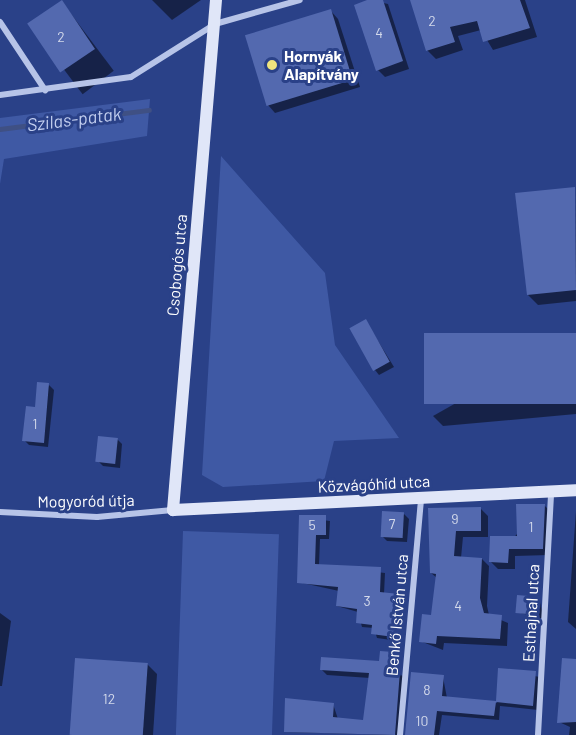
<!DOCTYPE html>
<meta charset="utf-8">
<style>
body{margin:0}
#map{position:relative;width:576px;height:735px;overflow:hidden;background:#2a4188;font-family:Barlow,sans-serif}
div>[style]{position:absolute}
.green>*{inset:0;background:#3f59a4;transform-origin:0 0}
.shadow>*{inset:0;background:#0007;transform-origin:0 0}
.stream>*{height:4.5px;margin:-2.25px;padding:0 2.25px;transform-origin:2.25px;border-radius:2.25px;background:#3f5084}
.building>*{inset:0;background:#5369af;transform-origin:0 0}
.street>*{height:6px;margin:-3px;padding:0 3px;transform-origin:3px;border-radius:3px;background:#b7c4e8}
.secondary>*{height:12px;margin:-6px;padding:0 6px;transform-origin:6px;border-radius:6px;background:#e0e6f8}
.dots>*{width:16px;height:16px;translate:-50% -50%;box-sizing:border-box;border:3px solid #2a4188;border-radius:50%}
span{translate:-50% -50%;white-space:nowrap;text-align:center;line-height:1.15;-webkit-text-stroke:6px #2a4188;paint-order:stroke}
.number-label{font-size:14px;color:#d4daeb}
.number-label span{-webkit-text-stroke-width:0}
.poi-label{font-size:16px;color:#fff;font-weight:700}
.left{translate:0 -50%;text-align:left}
.street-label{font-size:16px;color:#fff}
.water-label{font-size:18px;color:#c2ceef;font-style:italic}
</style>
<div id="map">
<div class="green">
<i style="clip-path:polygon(150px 99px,147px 136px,4px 159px,0 184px,0 118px)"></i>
<i style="clip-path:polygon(221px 156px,325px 273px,335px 345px,399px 438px,334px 441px,324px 481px,223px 487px,202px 475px)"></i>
<i style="left:183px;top:531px;width:96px;height:204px;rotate:2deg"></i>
</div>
<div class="shadow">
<i style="clip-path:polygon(152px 0,201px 0,172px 20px)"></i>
<i style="clip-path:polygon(371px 0,388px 4px,409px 69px,385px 77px,378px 70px)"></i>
<i style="clip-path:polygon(412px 0,525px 0,537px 37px,493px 50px,481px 30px,458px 36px,463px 50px,436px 59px,427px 50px)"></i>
<i style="left:62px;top:2px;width:86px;height:39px;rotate:53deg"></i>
<i style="clip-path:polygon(331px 11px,338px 19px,360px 87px,275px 113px,268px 105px)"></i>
<i style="clip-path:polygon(575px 188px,576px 301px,538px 305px,528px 295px)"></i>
<i style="clip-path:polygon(365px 320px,394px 367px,379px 375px,375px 370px)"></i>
<i style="clip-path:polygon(576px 335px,576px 414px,443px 426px,433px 416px)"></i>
<i style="clip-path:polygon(49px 385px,54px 390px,48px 447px,29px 445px,24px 440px)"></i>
<i style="clip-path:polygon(117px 439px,122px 444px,120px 468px,103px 466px,98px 461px)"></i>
<i style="clip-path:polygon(544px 505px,551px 512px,549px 555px,515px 556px,515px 569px,498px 569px,491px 562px)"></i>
<i style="clip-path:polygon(430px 509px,481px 509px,488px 516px,488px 537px,463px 537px,461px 558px,482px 559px,489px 566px,487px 606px,489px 615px,508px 623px,507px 646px,444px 643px,443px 650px,420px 641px,432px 617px,437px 578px,431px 573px)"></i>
<i style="clip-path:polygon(576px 511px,576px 629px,568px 622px)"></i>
<i style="clip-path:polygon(404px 514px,409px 519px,407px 542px,387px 541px,382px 536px)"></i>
<i style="clip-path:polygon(301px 517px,330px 521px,329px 539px,320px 539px,319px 565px,385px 573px,384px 594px,402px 600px,398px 641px,377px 638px,374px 628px,362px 627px,358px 612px,337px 606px,339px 591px,298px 582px)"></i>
<i style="clip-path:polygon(539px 598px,544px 619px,517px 612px)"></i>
<i style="clip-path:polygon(0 613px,11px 621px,2px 686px,0 686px)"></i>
<i style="clip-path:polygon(392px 654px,397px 672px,405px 678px,400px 735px,286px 732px,333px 704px,338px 719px,364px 722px,370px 678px,327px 675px,321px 669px,380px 663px)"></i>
<i style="clip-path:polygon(576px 661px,576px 735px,569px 735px,570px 727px,559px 722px)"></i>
<i style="clip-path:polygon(147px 664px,157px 674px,153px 735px,72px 735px)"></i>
<i style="clip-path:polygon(499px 670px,540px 677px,538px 710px,500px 706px,499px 720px,442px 715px,439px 735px,407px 735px,443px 677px,447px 698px,497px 703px)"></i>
</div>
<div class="stream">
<i style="left:0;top:129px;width:150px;rotate:-7.3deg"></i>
</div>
<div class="building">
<i style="left:62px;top:0;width:59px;height:42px;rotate:56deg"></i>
<i style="clip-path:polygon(367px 0,383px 0,403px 61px,376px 71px,354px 5px)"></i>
<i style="clip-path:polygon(410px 0,520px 0,530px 28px,483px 42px,477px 21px,450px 27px,455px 42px,426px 51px)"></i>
<i style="left:331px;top:9px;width:74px;height:90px;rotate:73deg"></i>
<i style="clip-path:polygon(575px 187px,576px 290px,527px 295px,515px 193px)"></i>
<i style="left:366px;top:319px;width:49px;height:19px;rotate:61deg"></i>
<i style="left:576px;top:333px;width:71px;height:152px;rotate:90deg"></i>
<i style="clip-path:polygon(37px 382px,49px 383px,44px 443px,22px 441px,26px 406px,35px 407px)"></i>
<i style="left:98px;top:436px;width:20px;height:26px;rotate:6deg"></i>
<i style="clip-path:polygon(516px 504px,545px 504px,543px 549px,509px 549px,508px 563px,489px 562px,490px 536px,517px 536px)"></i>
<i style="clip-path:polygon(481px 507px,481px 531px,456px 531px,454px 556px,482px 558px,480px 598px,484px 613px,502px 615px,500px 639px,437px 636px,436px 644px,419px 642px,422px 614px,431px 615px,436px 574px,430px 573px,428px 508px)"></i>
<i style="left:382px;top:511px;width:22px;height:26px;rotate:3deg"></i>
<i style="clip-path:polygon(299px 515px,326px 515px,326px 535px,316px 535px,315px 564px,381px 567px,380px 592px,399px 594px,394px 637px,371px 634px,372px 625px,356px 623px,357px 609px,336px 606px,338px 587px,297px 583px)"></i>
<i style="left:517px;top:595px;width:23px;height:18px;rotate:5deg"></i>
<i style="clip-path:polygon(380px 651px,393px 652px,391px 670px,400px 671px,395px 735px,284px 732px,285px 698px,334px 703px,333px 717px,363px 720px,369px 673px,320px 670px,321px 657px,379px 661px)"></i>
<i style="left:75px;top:658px;width:73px;height:77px;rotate:4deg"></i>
<i style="clip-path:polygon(562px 658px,576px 659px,576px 722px,557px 723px)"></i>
<i style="clip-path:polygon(498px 668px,536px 671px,533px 706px,496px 702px,494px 716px,437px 711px,434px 735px,405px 735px,411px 672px,444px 675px,442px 696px,496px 701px)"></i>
</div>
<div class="street">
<i style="left:0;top:22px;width:82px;rotate:56.5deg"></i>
<i style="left:0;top:95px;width:132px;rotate:-7.8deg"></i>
<i style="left:131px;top:77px;width:99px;rotate:-32.2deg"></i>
<i style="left:215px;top:24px;width:88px;rotate:-15.8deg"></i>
<i style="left:0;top:512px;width:97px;rotate:3deg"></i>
<i style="left:97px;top:517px;width:76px;rotate:-5.3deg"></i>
<i style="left:400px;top:735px;width:238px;rotate:-84.9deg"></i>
<i style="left:538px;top:735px;width:243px;rotate:-86.9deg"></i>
</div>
<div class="secondary">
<i style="left:216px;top:0;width:512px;rotate:94.82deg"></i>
<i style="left:173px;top:510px;width:403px;rotate:-2.8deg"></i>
</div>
<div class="dots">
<i style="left:272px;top:65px;background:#efe47e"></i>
</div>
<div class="number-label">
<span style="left:432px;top:21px">2</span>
<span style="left:379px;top:33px">4</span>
<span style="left:61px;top:37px">2</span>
<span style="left:35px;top:424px">1</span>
<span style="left:455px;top:519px">9</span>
<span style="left:392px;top:524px">7</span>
<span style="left:312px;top:525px">5</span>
<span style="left:531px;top:527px">1</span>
<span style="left:367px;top:601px">3</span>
<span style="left:458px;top:606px">4</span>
<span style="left:427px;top:690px">8</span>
<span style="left:109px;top:699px">12</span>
<span style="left:422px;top:721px">10</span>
</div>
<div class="poi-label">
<span class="left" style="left:284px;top:65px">Hornyák<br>Alapítvány</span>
</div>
<div class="street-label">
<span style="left:177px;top:265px;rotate:-85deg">Csobogós utca</span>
<span style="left:374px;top:484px;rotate:-3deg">Közvágóhíd utca</span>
<span style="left:86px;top:501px;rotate:-1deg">Mogyoród útja</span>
<span style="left:531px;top:613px;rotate:-87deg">Esthajnal utca</span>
<span style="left:397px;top:615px;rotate:-85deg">Benkő István utca</span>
</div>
<div class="water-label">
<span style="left:74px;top:119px;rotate:-7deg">Szilas-patak</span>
</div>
</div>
